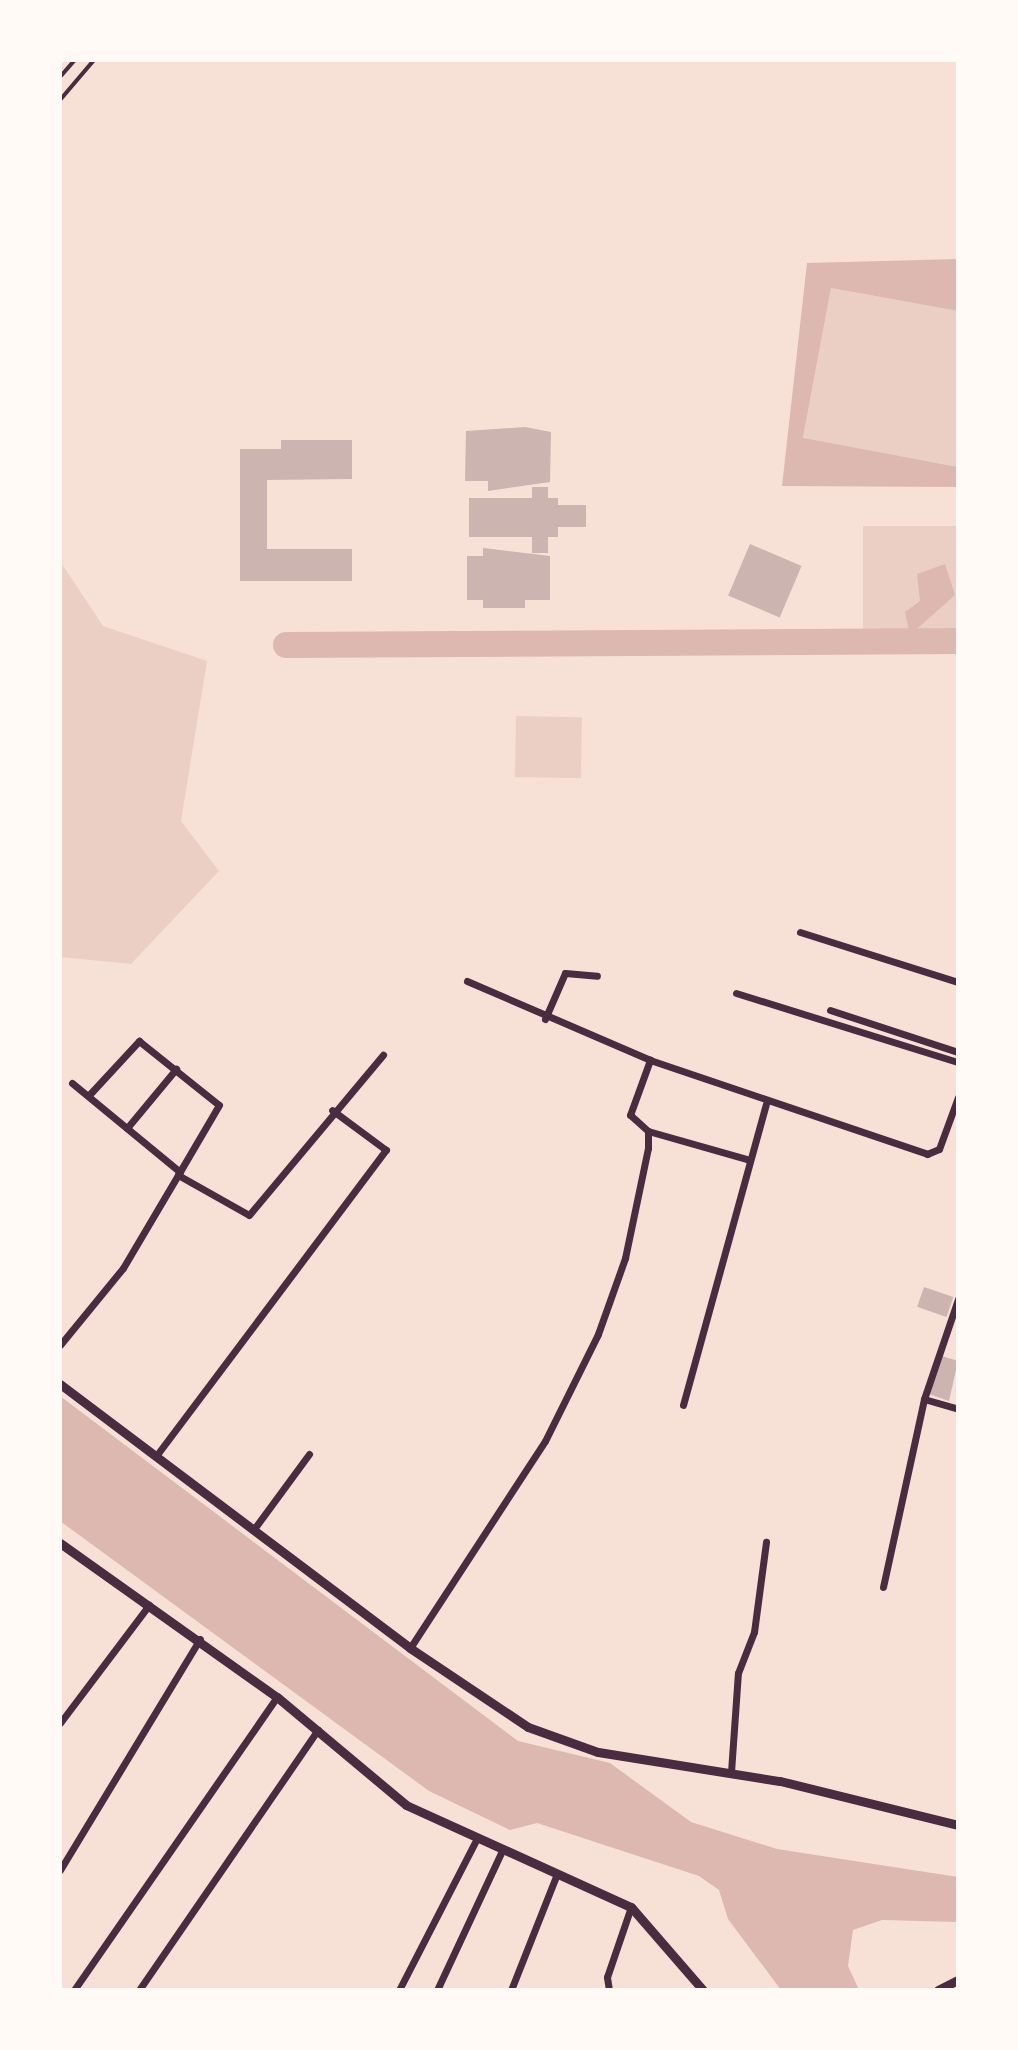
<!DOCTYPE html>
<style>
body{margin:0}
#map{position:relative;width:1018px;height:2050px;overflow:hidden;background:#f7e1d7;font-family:"Crimson Pro",serif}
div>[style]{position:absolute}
.green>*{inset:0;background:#ebcfc5;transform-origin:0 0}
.water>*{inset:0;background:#dcb8b0}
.river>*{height:26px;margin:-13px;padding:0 13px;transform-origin:13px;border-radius:13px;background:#dcb8b0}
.building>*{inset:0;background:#ccb4b1;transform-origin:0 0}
.service>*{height:4px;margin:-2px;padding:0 2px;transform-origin:2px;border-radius:2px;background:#4a2c40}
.minor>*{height:7px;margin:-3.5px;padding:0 3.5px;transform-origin:3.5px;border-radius:3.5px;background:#4a2c40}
.tertiary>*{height:9px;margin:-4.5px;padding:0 4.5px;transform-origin:4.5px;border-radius:4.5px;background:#4a2c40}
span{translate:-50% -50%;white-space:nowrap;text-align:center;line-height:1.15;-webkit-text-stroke:8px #fffaf5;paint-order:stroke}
.frame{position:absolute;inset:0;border:62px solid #fffaf5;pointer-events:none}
</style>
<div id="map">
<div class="green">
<i style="clip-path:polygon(831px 288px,958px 311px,958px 467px,803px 439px)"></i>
<i style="left:958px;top:526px;width:108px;height:95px;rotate:90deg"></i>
<i style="clip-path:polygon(60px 561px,103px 626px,207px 661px,181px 821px,219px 871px,131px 964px,60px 957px)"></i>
<i style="left:516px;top:716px;width:66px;height:61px;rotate:1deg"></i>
</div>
<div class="water">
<i style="clip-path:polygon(958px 259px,958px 311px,831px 288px,803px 438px,958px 467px,958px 487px,782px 486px,807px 263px)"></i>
<i style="clip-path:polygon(945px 564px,955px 595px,910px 635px,905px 612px,920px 601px,917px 574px)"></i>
<i style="clip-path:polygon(60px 1396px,518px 1741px,610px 1763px,691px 1822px,777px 1849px,958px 1877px,958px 1922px,882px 1920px,853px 1930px,848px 1966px,859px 1990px,781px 1990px,728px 1919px,719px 1890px,699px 1876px,537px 1823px,510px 1830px,429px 1791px,60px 1521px)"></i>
</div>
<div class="river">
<i style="left:286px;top:645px;width:672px;rotate:-0.34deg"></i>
</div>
<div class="building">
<i style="clip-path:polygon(525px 427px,551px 432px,550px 482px,488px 491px,488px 481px,465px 481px,466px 431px)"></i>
<i style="clip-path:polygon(281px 440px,352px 440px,352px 479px,267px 480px,267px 549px,352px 549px,352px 581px,240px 581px,240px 449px,281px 449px)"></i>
<i style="clip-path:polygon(532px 487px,548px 487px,548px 498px,558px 498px,558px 505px,586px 505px,586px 527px,558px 527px,558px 537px,548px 537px,548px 553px,532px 553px,532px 537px,469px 537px,469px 498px,532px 498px)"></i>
<i style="left:750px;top:544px;width:56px;height:56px;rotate:23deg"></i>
<i style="clip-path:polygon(483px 548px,550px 556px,550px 600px,525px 600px,525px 608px,483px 608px,483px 600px,467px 600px,467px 556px,483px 556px)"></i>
<i style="left:924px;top:1287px;width:31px;height:21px;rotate:19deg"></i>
<i style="clip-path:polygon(942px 1356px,958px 1361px,949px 1401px,929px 1394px)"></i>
</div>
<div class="service">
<i style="left:60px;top:77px;width:23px;rotate:-49deg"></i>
<i style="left:60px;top:100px;width:52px;rotate:-49.6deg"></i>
</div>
<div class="minor">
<i style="left:800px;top:932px;width:166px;rotate:17.6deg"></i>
<i style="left:467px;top:981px;width:199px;rotate:23.3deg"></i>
<i style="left:736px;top:993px;width:232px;rotate:17.3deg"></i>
<i style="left:830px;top:1010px;width:135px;rotate:18.2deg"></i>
<i style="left:545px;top:1019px;width:50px;rotate:-66.5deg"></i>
<i style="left:565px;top:973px;width:32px;rotate:5deg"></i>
<i style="left:72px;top:1083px;width:140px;rotate:39.5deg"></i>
<i style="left:89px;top:1095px;width:74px;rotate:-47.2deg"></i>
<i style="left:139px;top:1041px;width:102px;rotate:38.7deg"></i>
<i style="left:219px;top:1105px;width:81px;rotate:120.4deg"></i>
<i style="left:127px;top:1128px;width:77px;rotate:-50.3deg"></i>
<i style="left:648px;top:1131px;width:102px;rotate:15.9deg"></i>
<i style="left:60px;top:1345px;width:99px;rotate:-50.7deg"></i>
<i style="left:123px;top:1268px;width:108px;rotate:-59.4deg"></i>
<i style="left:178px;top:1175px;width:81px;rotate:29.4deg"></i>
<i style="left:249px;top:1215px;width:209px;rotate:-50.1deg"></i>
<i style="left:924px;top:1399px;width:106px;rotate:-71.2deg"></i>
<i style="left:683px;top:1405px;width:312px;rotate:-74.6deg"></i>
<i style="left:156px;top:1456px;width:383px;rotate:-53.1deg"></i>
<i style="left:386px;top:1150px;width:67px;rotate:-143.5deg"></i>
<i style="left:254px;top:1529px;width:93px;rotate:-53.7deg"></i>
<i style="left:883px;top:1587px;width:192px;rotate:-77.7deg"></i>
<i style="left:924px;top:1399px;width:35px;rotate:16deg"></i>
<i style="left:410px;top:1648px;width:247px;rotate:-56.9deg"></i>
<i style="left:545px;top:1441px;width:119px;rotate:-63.6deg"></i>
<i style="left:598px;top:1334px;width:81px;rotate:-70.4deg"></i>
<i style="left:625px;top:1258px;width:112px;rotate:-78.2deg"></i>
<i style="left:648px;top:1148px;width:17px;rotate:-90deg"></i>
<i style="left:648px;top:1131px;width:24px;rotate:-138deg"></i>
<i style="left:630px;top:1115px;width:59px;rotate:-70deg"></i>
<i style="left:650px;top:1060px;width:293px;rotate:18.7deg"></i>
<i style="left:927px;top:1154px;width:13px;rotate:-23deg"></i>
<i style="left:939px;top:1149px;width:55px;rotate:-69.9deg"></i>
<i style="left:60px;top:1723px;width:148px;rotate:-53deg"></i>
<i style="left:731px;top:1772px;width:99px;rotate:-86deg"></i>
<i style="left:738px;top:1673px;width:44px;rotate:-68.7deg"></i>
<i style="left:754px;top:1632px;width:91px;rotate:-82.4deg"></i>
<i style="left:60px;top:1870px;width:270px;rotate:-58.8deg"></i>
<i style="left:74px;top:1990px;width:356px;rotate:-55.3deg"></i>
<i style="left:139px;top:1990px;width:316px;rotate:-55.5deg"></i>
<i style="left:399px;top:1990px;width:166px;rotate:-62.8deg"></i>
<i style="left:437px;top:1990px;width:151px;rotate:-65deg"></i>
<i style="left:511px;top:1990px;width:125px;rotate:-68.4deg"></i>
<i style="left:609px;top:1990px;width:13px;rotate:-99deg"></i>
<i style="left:607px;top:1977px;width:74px;rotate:-71.1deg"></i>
</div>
<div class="tertiary">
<i style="left:60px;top:1384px;width:438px;rotate:37deg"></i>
<i style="left:410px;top:1648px;width:142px;rotate:33.8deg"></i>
<i style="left:528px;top:1727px;width:74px;rotate:19.7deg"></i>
<i style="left:598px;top:1752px;width:184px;rotate:9.1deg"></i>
<i style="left:780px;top:1781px;width:183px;rotate:13.9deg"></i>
<i style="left:60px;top:1543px;width:266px;rotate:35.4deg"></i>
<i style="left:277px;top:1697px;width:168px;rotate:39.9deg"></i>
<i style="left:406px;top:1805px;width:247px;rotate:24.4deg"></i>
<i style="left:631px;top:1907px;width:110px;rotate:49.1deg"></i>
<i style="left:938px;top:1990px;width:22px;rotate:-27deg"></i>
</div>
<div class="frame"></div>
</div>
